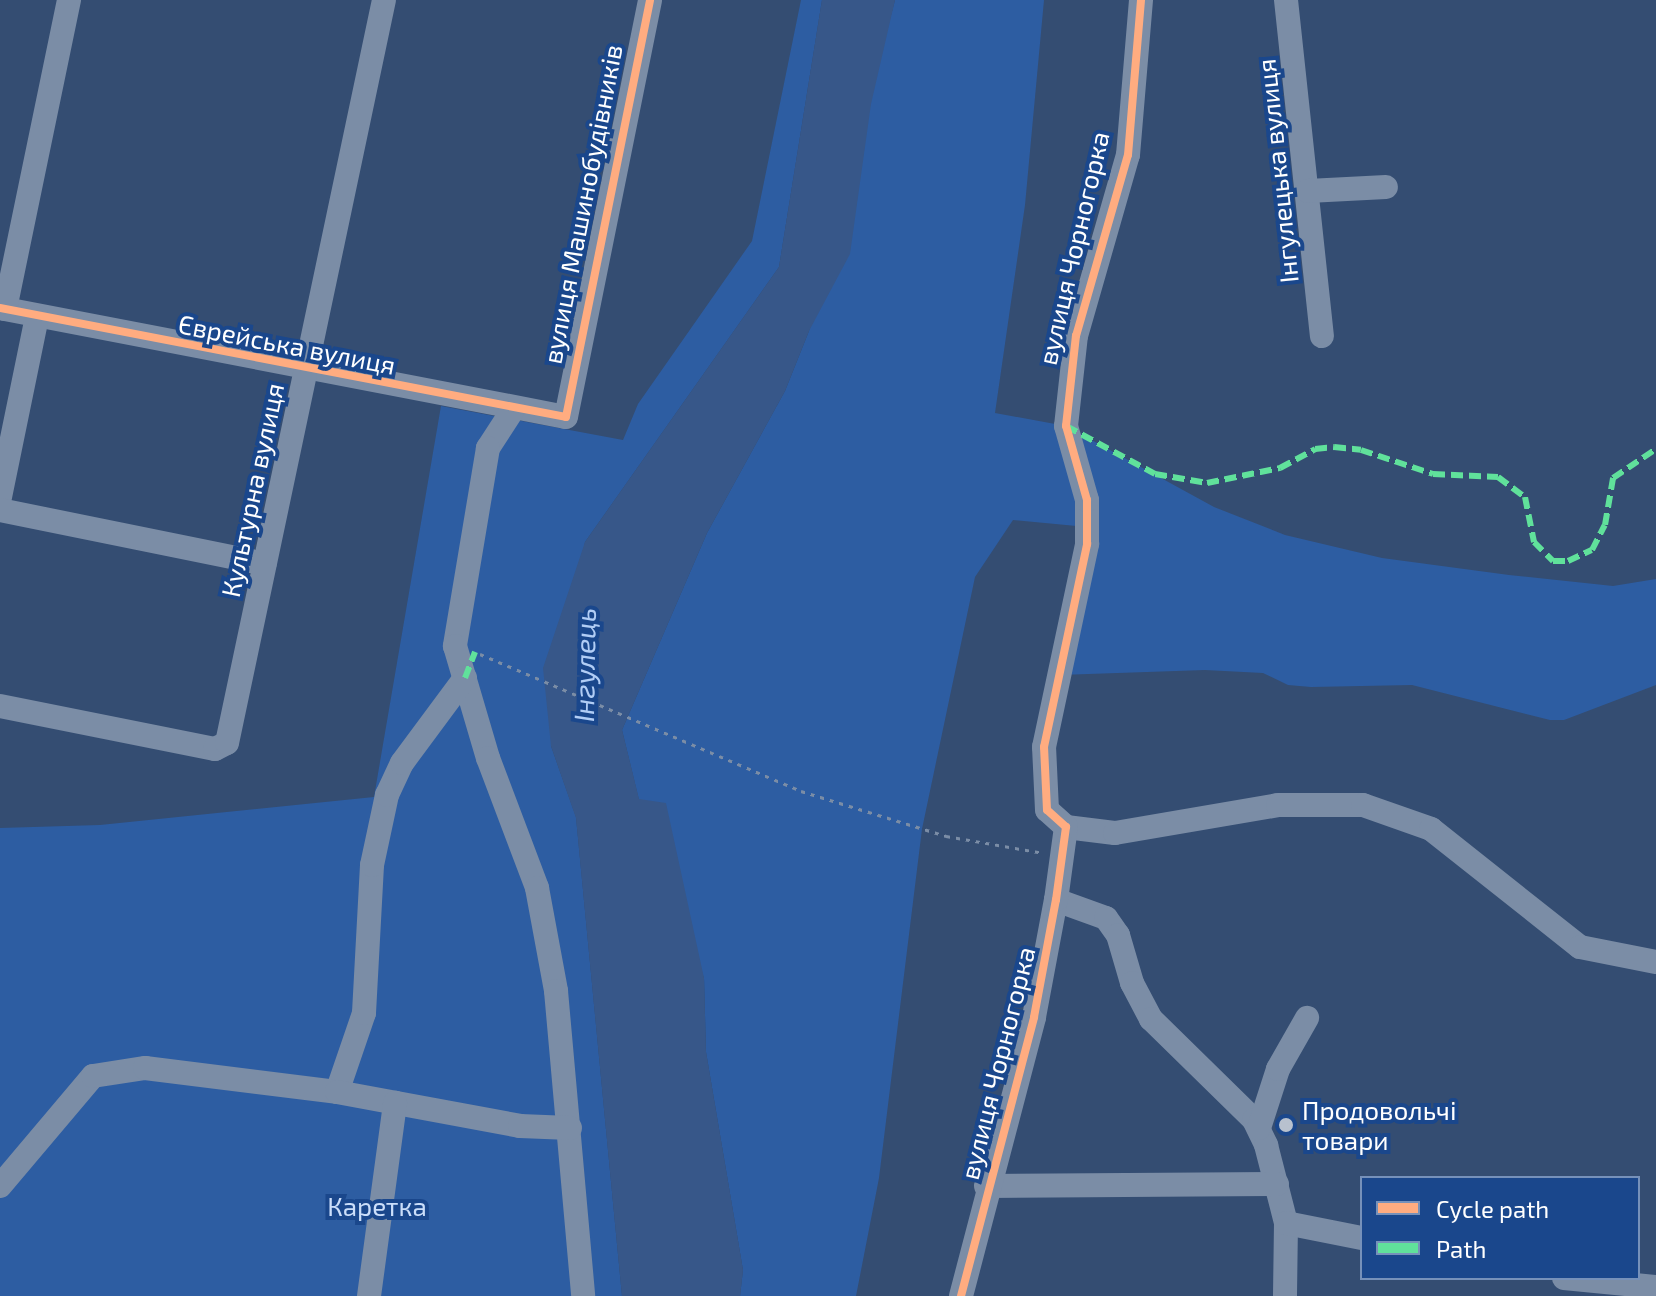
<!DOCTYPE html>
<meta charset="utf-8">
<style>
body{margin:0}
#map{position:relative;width:1656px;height:1296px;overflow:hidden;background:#344d72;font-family:"Exo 2",sans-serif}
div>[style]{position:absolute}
.green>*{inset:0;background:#2d5da2}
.water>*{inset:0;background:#375789}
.path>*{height:3px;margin-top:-1.5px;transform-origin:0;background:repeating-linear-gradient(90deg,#7b8da6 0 4px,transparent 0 10px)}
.minor>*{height:24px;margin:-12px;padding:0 12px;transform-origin:12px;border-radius:12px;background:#7b8da6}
.quiet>*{height:6px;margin-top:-3px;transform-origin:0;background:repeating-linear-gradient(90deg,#60e19b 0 12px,transparent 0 18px)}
.cycleway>*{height:8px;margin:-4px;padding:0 4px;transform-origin:4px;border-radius:4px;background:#ffac80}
.dots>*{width:22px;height:22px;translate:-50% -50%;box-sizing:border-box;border:4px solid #1a478c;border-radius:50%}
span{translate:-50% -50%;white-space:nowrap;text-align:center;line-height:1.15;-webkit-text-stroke:8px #1a478c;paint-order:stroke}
.street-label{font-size:26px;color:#fff}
.poi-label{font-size:26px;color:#fff}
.left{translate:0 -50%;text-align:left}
.park-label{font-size:26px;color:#cbdefa}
.water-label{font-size:28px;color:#b1cdf5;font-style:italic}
.legend{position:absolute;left:1360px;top:1176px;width:280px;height:104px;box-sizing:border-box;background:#1a478c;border:2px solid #7691ba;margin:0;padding:10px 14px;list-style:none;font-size:24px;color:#fff}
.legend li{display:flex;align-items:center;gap:16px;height:40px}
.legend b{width:40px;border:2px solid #7691ba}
</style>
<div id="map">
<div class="green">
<i style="clip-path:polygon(801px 0,822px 0,779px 267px,585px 542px,551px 746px,576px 817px,622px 1296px,0 1296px,0 828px,100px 825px,374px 797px,441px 406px,623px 440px,638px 404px,752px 241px)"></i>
<i style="clip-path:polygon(895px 0,1044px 0,1025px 205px,995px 413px,1066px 426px,1214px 507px,1285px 535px,1382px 558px,1509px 575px,1613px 586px,1656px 579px,1656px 685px,1564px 720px,1550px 720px,1412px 685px,1311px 687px,1288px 685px,1263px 673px,1205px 670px,1059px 675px,1087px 527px,1013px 520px,975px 577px,922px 829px,879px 1178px,856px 1296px,740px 1296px,743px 1270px,706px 1052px,704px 978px,639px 800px,622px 730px,707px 533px,785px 391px,809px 331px)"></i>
</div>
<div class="water">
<i style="clip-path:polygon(822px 0,895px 0,871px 104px,850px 254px,809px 331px,785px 391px,707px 533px,622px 730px,639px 799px,666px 803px,704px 978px,706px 1052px,743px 1270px,740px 1296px,622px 1296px,576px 818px,551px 746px,543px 668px,585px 542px,779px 267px)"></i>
</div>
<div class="path">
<i style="left:480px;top:654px;width:349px;rotate:23.1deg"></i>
<i style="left:801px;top:791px;width:152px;rotate:17.2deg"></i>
<i style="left:946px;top:836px;width:98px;rotate:9.9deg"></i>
</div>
<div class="minor">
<i style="left:1286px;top:0;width:338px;rotate:83.9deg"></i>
<i style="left:1308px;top:191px;width:78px;rotate:-2.9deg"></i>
<i style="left:0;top:308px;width:576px;rotate:10.9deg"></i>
<i style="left:566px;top:417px;width:425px;rotate:-78.6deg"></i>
<i style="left:5px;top:309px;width:316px;rotate:-78.3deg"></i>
<i style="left:514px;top:408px;width:48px;rotate:123deg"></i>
<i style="left:488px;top:448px;width:201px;rotate:99.5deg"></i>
<i style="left:455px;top:646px;width:117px;rotate:73.6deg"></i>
<i style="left:488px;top:758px;width:139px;rotate:69.3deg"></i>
<i style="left:537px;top:888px;width:105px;rotate:79.5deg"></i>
<i style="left:556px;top:991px;width:306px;rotate:84.9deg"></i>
<i style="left:0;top:497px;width:184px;rotate:-78.4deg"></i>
<i style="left:0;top:510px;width:270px;rotate:11.5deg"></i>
<i style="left:0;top:706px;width:219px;rotate:11.3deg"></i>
<i style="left:215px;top:749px;width:13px;rotate:-27deg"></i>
<i style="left:227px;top:743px;width:759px;rotate:-78.07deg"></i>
<i style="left:1066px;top:827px;width:49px;rotate:7deg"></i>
<i style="left:1115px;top:833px;width:165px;rotate:-9.7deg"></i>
<i style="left:1278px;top:805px;width:85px"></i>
<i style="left:1363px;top:805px;width:72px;rotate:19.4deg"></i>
<i style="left:1431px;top:829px;width:190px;rotate:38.4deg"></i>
<i style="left:1580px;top:947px;width:77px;rotate:11.2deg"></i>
<i style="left:1056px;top:900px;width:53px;rotate:19.8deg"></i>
<i style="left:1106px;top:918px;width:21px;rotate:55deg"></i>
<i style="left:1118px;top:935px;width:50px;rotate:73.7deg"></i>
<i style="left:1132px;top:983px;width:41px;rotate:62.2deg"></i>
<i style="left:1151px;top:1019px;width:144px;rotate:44.4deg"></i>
<i style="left:1254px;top:1120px;width:28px;rotate:64deg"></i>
<i style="left:1266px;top:1145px;width:81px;rotate:75.6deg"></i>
<i style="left:1286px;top:1223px;width:73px;rotate:90.8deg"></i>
<i style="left:337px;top:1092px;width:83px;rotate:-71.1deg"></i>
<i style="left:364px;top:1013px;width:148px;rotate:-86.9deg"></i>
<i style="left:372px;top:865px;width:72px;rotate:-77.9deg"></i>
<i style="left:387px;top:795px;width:35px;rotate:-65deg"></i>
<i style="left:402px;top:763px;width:106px;rotate:-53.5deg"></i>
<i style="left:1259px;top:1128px;width:62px;rotate:-72.1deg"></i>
<i style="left:1278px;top:1069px;width:59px;rotate:-60.4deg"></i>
<i style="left:0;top:1186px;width:144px;rotate:-49.8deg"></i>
<i style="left:93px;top:1076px;width:53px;rotate:-8.7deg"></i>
<i style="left:145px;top:1068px;width:193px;rotate:7.1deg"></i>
<i style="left:337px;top:1092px;width:186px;rotate:10.5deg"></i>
<i style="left:520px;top:1126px;width:50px;rotate:2.3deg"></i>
<i style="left:986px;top:1186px;width:291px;rotate:-0.4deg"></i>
<i style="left:1286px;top:1223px;width:77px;rotate:11.2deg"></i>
<i style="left:1564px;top:1278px;width:92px;rotate:5.6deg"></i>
<i style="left:369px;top:1296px;width:195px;rotate:-82.3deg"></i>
<i style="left:961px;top:1296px;width:288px;rotate:-75.3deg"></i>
<i style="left:1034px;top:1017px;width:119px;rotate:-79.4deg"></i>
<i style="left:1056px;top:900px;width:74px;rotate:-82.2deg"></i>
<i style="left:1066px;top:827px;width:25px;rotate:-138deg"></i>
<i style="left:1047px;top:810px;width:63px;rotate:-92.7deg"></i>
<i style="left:1044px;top:747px;width:208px;rotate:-78deg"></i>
<i style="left:1087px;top:544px;width:44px;rotate:-90deg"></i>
<i style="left:1087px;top:500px;width:77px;rotate:-105.8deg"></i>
<i style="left:1066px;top:426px;width:91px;rotate:-83.7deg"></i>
<i style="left:1076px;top:336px;width:188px;rotate:-74deg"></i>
<i style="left:1128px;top:155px;width:156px;rotate:-85.2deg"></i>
</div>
<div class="quiet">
<i style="left:1066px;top:426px;width:101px;rotate:28.3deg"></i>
<i style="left:1155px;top:474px;width:53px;rotate:9.8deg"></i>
<i style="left:1207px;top:483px;width:75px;rotate:-11.6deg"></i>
<i style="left:1280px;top:468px;width:40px;rotate:-28deg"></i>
<i style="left:1315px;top:449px;width:19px;rotate:-6deg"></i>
<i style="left:1334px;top:447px;width:27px;rotate:6deg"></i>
<i style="left:1361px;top:450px;width:76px;rotate:18.4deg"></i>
<i style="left:1433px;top:474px;width:65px;rotate:2.6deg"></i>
<i style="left:1498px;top:477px;width:34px;rotate:37deg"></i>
<i style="left:1525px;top:497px;width:46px;rotate:78.7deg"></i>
<i style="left:1534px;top:542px;width:27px;rotate:45deg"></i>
<i style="left:1553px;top:561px;width:15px"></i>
<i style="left:1568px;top:561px;width:26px;rotate:-25deg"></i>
<i style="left:1592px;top:550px;width:28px;rotate:-63deg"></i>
<i style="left:1605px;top:525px;width:48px;rotate:-80.3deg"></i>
<i style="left:1613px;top:478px;width:52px;rotate:-34deg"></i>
<i style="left:465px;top:678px;width:28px;rotate:-69deg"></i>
</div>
<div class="cycleway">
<i style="left:0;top:308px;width:576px;rotate:10.9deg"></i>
<i style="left:566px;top:417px;width:425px;rotate:-78.6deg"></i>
<i style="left:961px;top:1296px;width:288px;rotate:-75.3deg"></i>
<i style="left:1034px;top:1017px;width:119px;rotate:-79.4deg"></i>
<i style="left:1056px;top:900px;width:74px;rotate:-82.2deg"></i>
<i style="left:1066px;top:827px;width:25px;rotate:-138deg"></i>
<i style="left:1047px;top:810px;width:63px;rotate:-92.7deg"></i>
<i style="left:1044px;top:747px;width:208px;rotate:-78deg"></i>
<i style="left:1087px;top:544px;width:44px;rotate:-90deg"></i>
<i style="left:1087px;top:500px;width:77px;rotate:-105.8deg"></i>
<i style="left:1066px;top:426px;width:91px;rotate:-83.7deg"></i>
<i style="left:1076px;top:336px;width:188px;rotate:-74deg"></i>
<i style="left:1128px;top:155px;width:156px;rotate:-85.2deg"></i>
</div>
<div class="dots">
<i style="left:1286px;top:1125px;background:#b8c1ce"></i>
</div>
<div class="street-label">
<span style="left:1277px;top:171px;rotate:-96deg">Інгулецька вулиця</span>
<span style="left:582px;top:204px;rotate:-79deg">вулиця Машинобудівників</span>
<span style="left:1073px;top:248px;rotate:-77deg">вулиця Чорногорка</span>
<span style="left:287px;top:344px;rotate:11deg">Єврейська вулиця</span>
<span style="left:252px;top:490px;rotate:-78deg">Культурна вулиця</span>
<span style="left:997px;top:1063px;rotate:-76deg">вулиця Чорногорка</span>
</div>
<div class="poi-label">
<span class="left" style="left:1302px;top:1125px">Продовольчі<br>товари</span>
</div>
<div class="park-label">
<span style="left:377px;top:1206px">Каретка</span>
</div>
<div class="water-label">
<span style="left:584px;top:665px;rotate:-89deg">Інгулець</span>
</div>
<ul class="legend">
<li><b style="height:10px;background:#ffac80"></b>Cycle path</li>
<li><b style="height:10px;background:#60e19b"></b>Path</li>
</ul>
</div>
